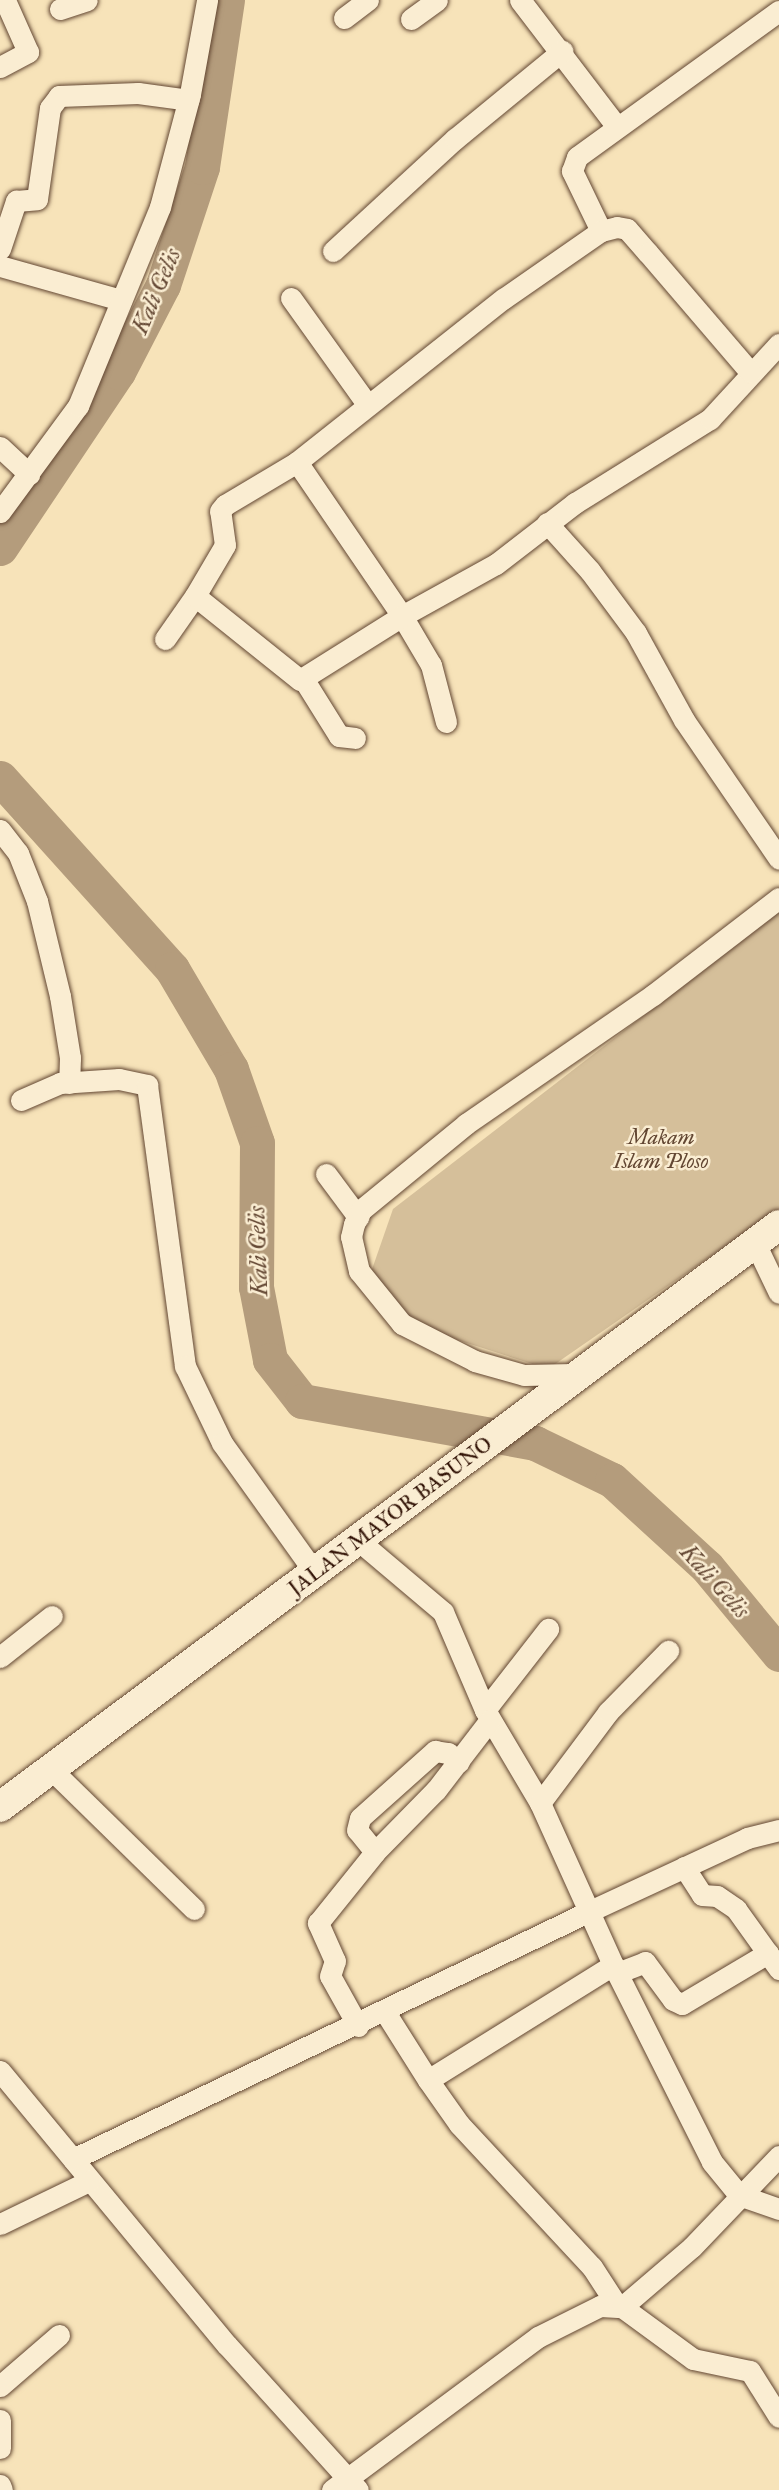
<!DOCTYPE html>
<style>
body{margin:0}
#map{position:relative;width:779px;height:2490px;overflow:hidden;background:#f7e3b9;font-family:"IM FELL Great Primer",serif}
div>[style]{position:absolute}
.green>*{inset:0;background:#d5bf9a}
.river>*{height:35px;margin:-17.5px;padding:0 17.5px;transform-origin:17.5px;border-radius:17.5px;background:#b49c7c}
.roads{filter:drop-shadow(0 0 2px #624632) drop-shadow(0 0 2px #624632)}
.street>*{height:21px;margin:-10.5px;padding:0 10.5px;transform-origin:10.5px;border-radius:10.5px;background:#faedd2}
.secondary>*{height:30px;margin:-15px;padding:0 15px;transform-origin:15px;border-radius:15px;background:#faedd2}
span{translate:-50% -50%;white-space:nowrap;text-align:center;line-height:1.15;-webkit-text-stroke:5px #faedd2;paint-order:stroke}
.park-label{font-size:21px;color:#624632;font-style:italic}
.street-label{font-size:21px;color:#311205}
.water-label{font-size:23px;color:#654935;font-style:italic}
</style>
<div id="map">
<div class="green">
<i style="clip-path:polygon(779px 911px,779px 1209px,548px 1369px,417px 1327px,369px 1278px,393px 1209px)"></i>
</div>
<div class="river">
<i style="left:0;top:548px;width:212px;rotate:-56.2deg"></i>
<i style="left:118px;top:372px;width:98px;rotate:-62.7deg"></i>
<i style="left:163px;top:285px;width:124px;rotate:-71.7deg"></i>
<i style="left:202px;top:167px;width:169px;rotate:-81.5deg"></i>
<i style="left:0;top:778px;width:257px;rotate:48deg"></i>
<i style="left:172px;top:969px;width:116px;rotate:59.5deg"></i>
<i style="left:231px;top:1069px;width:78px;rotate:70.6deg"></i>
<i style="left:257px;top:1143px;width:144px;rotate:90.4deg"></i>
<i style="left:256px;top:1287px;width:74px;rotate:79.1deg"></i>
<i style="left:270px;top:1360px;width:52px;rotate:52deg"></i>
<i style="left:302px;top:1401px;width:237px;rotate:10.2deg"></i>
<i style="left:535px;top:1443px;width:85px;rotate:25.7deg"></i>
<i style="left:612px;top:1480px;width:129px;rotate:42.5deg"></i>
<i style="left:707px;top:1567px;width:113px;rotate:50.4deg"></i>
</div>
<div class="roads">
<div class="street">
<i style="left:520px;top:0;width:160px;rotate:52.6deg"></i>
<i style="left:60px;top:9px;width:28px;rotate:-18deg"></i>
<i style="left:344px;top:18px;width:30px;rotate:-37deg"></i>
<i style="left:411px;top:19px;width:32px;rotate:-36deg"></i>
<i style="left:0;top:67px;width:32px;rotate:-28deg"></i>
<i style="left:28px;top:52px;width:57px;rotate:-113.9deg"></i>
<i style="left:601px;top:231px;width:67px;rotate:-115.8deg"></i>
<i style="left:572px;top:171px;width:15px;rotate:-70deg"></i>
<i style="left:577px;top:157px;width:249px;rotate:-35.9deg"></i>
<i style="left:0;top:249px;width:51px;rotate:-71.6deg"></i>
<i style="left:16px;top:201px;width:21px;rotate:-5deg"></i>
<i style="left:37px;top:199px;width:92px;rotate:-81.9deg"></i>
<i style="left:50px;top:108px;width:15px;rotate:-53deg"></i>
<i style="left:59px;top:96px;width:79px;rotate:-2.2deg"></i>
<i style="left:138px;top:93px;width:51px;rotate:7.8deg"></i>
<i style="left:333px;top:251px;width:166px;rotate:-42.6deg"></i>
<i style="left:455px;top:139px;width:139px;rotate:-39.4deg"></i>
<i style="left:0;top:266px;width:126px;rotate:15.7deg"></i>
<i style="left:291px;top:298px;width:130px;rotate:54.4deg"></i>
<i style="left:0;top:447px;width:40px;rotate:43deg"></i>
<i style="left:297px;top:462px;width:186px;rotate:55.7deg"></i>
<i style="left:402px;top:616px;width:107px;rotate:-29deg"></i>
<i style="left:496px;top:564px;width:100px;rotate:-37.7deg"></i>
<i style="left:575px;top:503px;width:159px;rotate:-31.9deg"></i>
<i style="left:710px;top:419px;width:102px;rotate:-47.4deg"></i>
<i style="left:0;top:512px;width:132px;rotate:-53.7deg"></i>
<i style="left:78px;top:406px;width:215px;rotate:-67.6deg"></i>
<i style="left:160px;top:207px;width:117px;rotate:-75.1deg"></i>
<i style="left:190px;top:94px;width:96px;rotate:-79.7deg"></i>
<i style="left:547px;top:523px;width:64px;rotate:48.1deg"></i>
<i style="left:590px;top:571px;width:77px;rotate:53.4deg"></i>
<i style="left:636px;top:633px;width:99px;rotate:61.1deg"></i>
<i style="left:684px;top:720px;width:168px;rotate:55.6deg"></i>
<i style="left:165px;top:639px;width:52px;rotate:-55.1deg"></i>
<i style="left:304px;top:680px;width:66px;rotate:58deg"></i>
<i style="left:339px;top:736px;width:16px;rotate:7deg"></i>
<i style="left:446px;top:722px;width:59px;rotate:-104.7deg"></i>
<i style="left:431px;top:665px;width:57px;rotate:-120.6deg"></i>
<i style="left:402px;top:616px;width:120px;rotate:147.9deg"></i>
<i style="left:300px;top:680px;width:134px;rotate:-141.3deg"></i>
<i style="left:195px;top:596px;width:59px;rotate:-59.5deg"></i>
<i style="left:225px;top:545px;width:34px;rotate:-98deg"></i>
<i style="left:220px;top:511px;width:8px;rotate:-50deg"></i>
<i style="left:225px;top:505px;width:84px;rotate:-30.8deg"></i>
<i style="left:297px;top:462px;width:263px;rotate:-38.4deg"></i>
<i style="left:503px;top:299px;width:119px;rotate:-34.8deg"></i>
<i style="left:601px;top:231px;width:16px;rotate:-14deg"></i>
<i style="left:617px;top:227px;width:10px;rotate:11deg"></i>
<i style="left:627px;top:229px;width:32px;rotate:49deg"></i>
<i style="left:648px;top:253px;width:157px;rotate:49.4deg"></i>
<i style="left:0;top:830px;width:29px;rotate:52deg"></i>
<i style="left:18px;top:853px;width:52px;rotate:68.4deg"></i>
<i style="left:37px;top:901px;width:98px;rotate:76.4deg"></i>
<i style="left:60px;top:996px;width:63px;rotate:80.8deg"></i>
<i style="left:70px;top:1058px;width:25px;rotate:92deg"></i>
<i style="left:21px;top:1100px;width:43px;rotate:-23.6deg"></i>
<i style="left:60px;top:1083px;width:59px;rotate:-3.9deg"></i>
<i style="left:119px;top:1079px;width:29px;rotate:12deg"></i>
<i style="left:147px;top:1085px;width:284px;rotate:82.3deg"></i>
<i style="left:185px;top:1366px;width:85px;rotate:64.3deg"></i>
<i style="left:222px;top:1443px;width:160px;rotate:54.4deg"></i>
<i style="left:326px;top:1174px;width:54px;rotate:53.3deg"></i>
<i style="left:755px;top:1243px;width:55px;rotate:64.4deg"></i>
<i style="left:574px;top:1374px;width:50px;rotate:178.9deg"></i>
<i style="left:524px;top:1375px;width:51px;rotate:-164.1deg"></i>
<i style="left:475px;top:1361px;width:82px;rotate:-153.1deg"></i>
<i style="left:402px;top:1324px;width:68px;rotate:-129.1deg"></i>
<i style="left:359px;top:1271px;width:35px;rotate:-103deg"></i>
<i style="left:351px;top:1237px;width:13px;rotate:-77deg"></i>
<i style="left:354px;top:1224px;width:16px;rotate:-63deg"></i>
<i style="left:361px;top:1210px;width:136px;rotate:-39.3deg"></i>
<i style="left:466px;top:1124px;width:227px;rotate:-34.6deg"></i>
<i style="left:653px;top:995px;width:159px;rotate:-37.6deg"></i>
<i style="left:359px;top:1541px;width:110px;rotate:40.2deg"></i>
<i style="left:443px;top:1612px;width:107px;rotate:66.8deg"></i>
<i style="left:485px;top:1710px;width:108px;rotate:59.4deg"></i>
<i style="left:540px;top:1803px;width:178px;rotate:65.7deg"></i>
<i style="left:613px;top:1965px;width:220px;rotate:63.3deg"></i>
<i style="left:712px;top:2162px;width:43px;rotate:50.7deg"></i>
<i style="left:739px;top:2195px;width:42px;rotate:19.3deg"></i>
<i style="left:0;top:1657px;width:66px;rotate:-38.3deg"></i>
<i style="left:485px;top:1710px;width:103px;rotate:-52.1deg"></i>
<i style="left:51px;top:1769px;width:200px;rotate:44.4deg"></i>
<i style="left:540px;top:1803px;width:114px;rotate:-53.2deg"></i>
<i style="left:608px;top:1712px;width:86px;rotate:-45.5deg"></i>
<i style="left:375px;top:1852px;width:28px;rotate:-129deg"></i>
<i style="left:357px;top:1830px;width:12px;rotate:-76deg"></i>
<i style="left:360px;top:1818px;width:101px;rotate:-41.8deg"></i>
<i style="left:435px;top:1751px;width:13px;rotate:9deg"></i>
<i style="left:448px;top:1753px;width:14px;rotate:39deg"></i>
<i style="left:684px;top:1867px;width:33px;rotate:57deg"></i>
<i style="left:702px;top:1895px;width:15px;rotate:4deg"></i>
<i style="left:717px;top:1896px;width:23px;rotate:34deg"></i>
<i style="left:736px;top:1909px;width:74px;rotate:54.4deg"></i>
<i style="left:617px;top:1973px;width:30px;rotate:-21deg"></i>
<i style="left:645px;top:1962px;width:47px;rotate:53.6deg"></i>
<i style="left:673px;top:2000px;width:10px;rotate:24deg"></i>
<i style="left:682px;top:2004px;width:100px;rotate:-30.7deg"></i>
<i style="left:385px;top:2012px;width:80px;rotate:57.7deg"></i>
<i style="left:428px;top:2080px;width:218px;rotate:-31.9deg"></i>
<i style="left:358px;top:2026px;width:57px;rotate:-119.2deg"></i>
<i style="left:330px;top:1976px;width:16px;rotate:-72deg"></i>
<i style="left:335px;top:1961px;width:42px;rotate:-114.1deg"></i>
<i style="left:318px;top:1923px;width:91px;rotate:-51.2deg"></i>
<i style="left:375px;top:1852px;width:87px;rotate:-45.5deg"></i>
<i style="left:436px;top:1790px;width:88px;rotate:-52.4deg"></i>
<i style="left:0;top:2071px;width:356px;rotate:50.4deg"></i>
<i style="left:227px;top:2345px;width:195px;rotate:47.9deg"></i>
<i style="left:428px;top:2080px;width:54px;rotate:54.8deg"></i>
<i style="left:459px;top:2124px;width:195px;rotate:47.1deg"></i>
<i style="left:592px;top:2267px;width:44px;rotate:57deg"></i>
<i style="left:73px;top:2159px;width:573px;rotate:-25.63deg"></i>
<i style="left:590px;top:1911px;width:173px;rotate:-24.9deg"></i>
<i style="left:747px;top:1838px;width:33px;rotate:-14deg"></i>
<i style="left:0;top:2224px;width:99px;rotate:-25.8deg"></i>
<i style="left:622px;top:2307px;width:92px;rotate:-40.6deg"></i>
<i style="left:692px;top:2247px;width:126px;rotate:-46.3deg"></i>
<i style="left:0;top:2386px;width:78px;rotate:-40.8deg"></i>
<i style="left:0;top:2420px;width:28px;rotate:90deg"></i>
<i style="left:0;top:2485px;width:5px;rotate:68deg"></i>
<i style="left:332px;top:2490px;width:257px;rotate:-36.6deg"></i>
<i style="left:538px;top:2337px;width:69px;rotate:-26.6deg"></i>
<i style="left:600px;top:2306px;width:22px;rotate:3deg"></i>
<i style="left:622px;top:2307px;width:88px;rotate:36.2deg"></i>
<i style="left:693px;top:2359px;width:58px;rotate:11.9deg"></i>
<i style="left:750px;top:2371px;width:54px;rotate:57.8deg"></i>
</div>
<div class="secondary">
<i style="left:0;top:1807px;width:972px;rotate:-36.76deg"></i>
</div>
</div>
<div class="park-label">
<span style="left:661px;top:1149px">Makam<br>Islam Ploso</span>
</div>
<div class="street-label">
<span style="left:390px;top:1516px;rotate:-37deg">JALAN MAYOR BASUNO</span>
</div>
<div class="water-label">
<span style="left:156px;top:291px;rotate:-67deg">Kali Gelis</span>
<span style="left:258px;top:1251px;rotate:-92deg">Kali Gelis</span>
<span style="left:715px;top:1581px;rotate:48deg">Kali Gelis</span>
</div>
</div>
